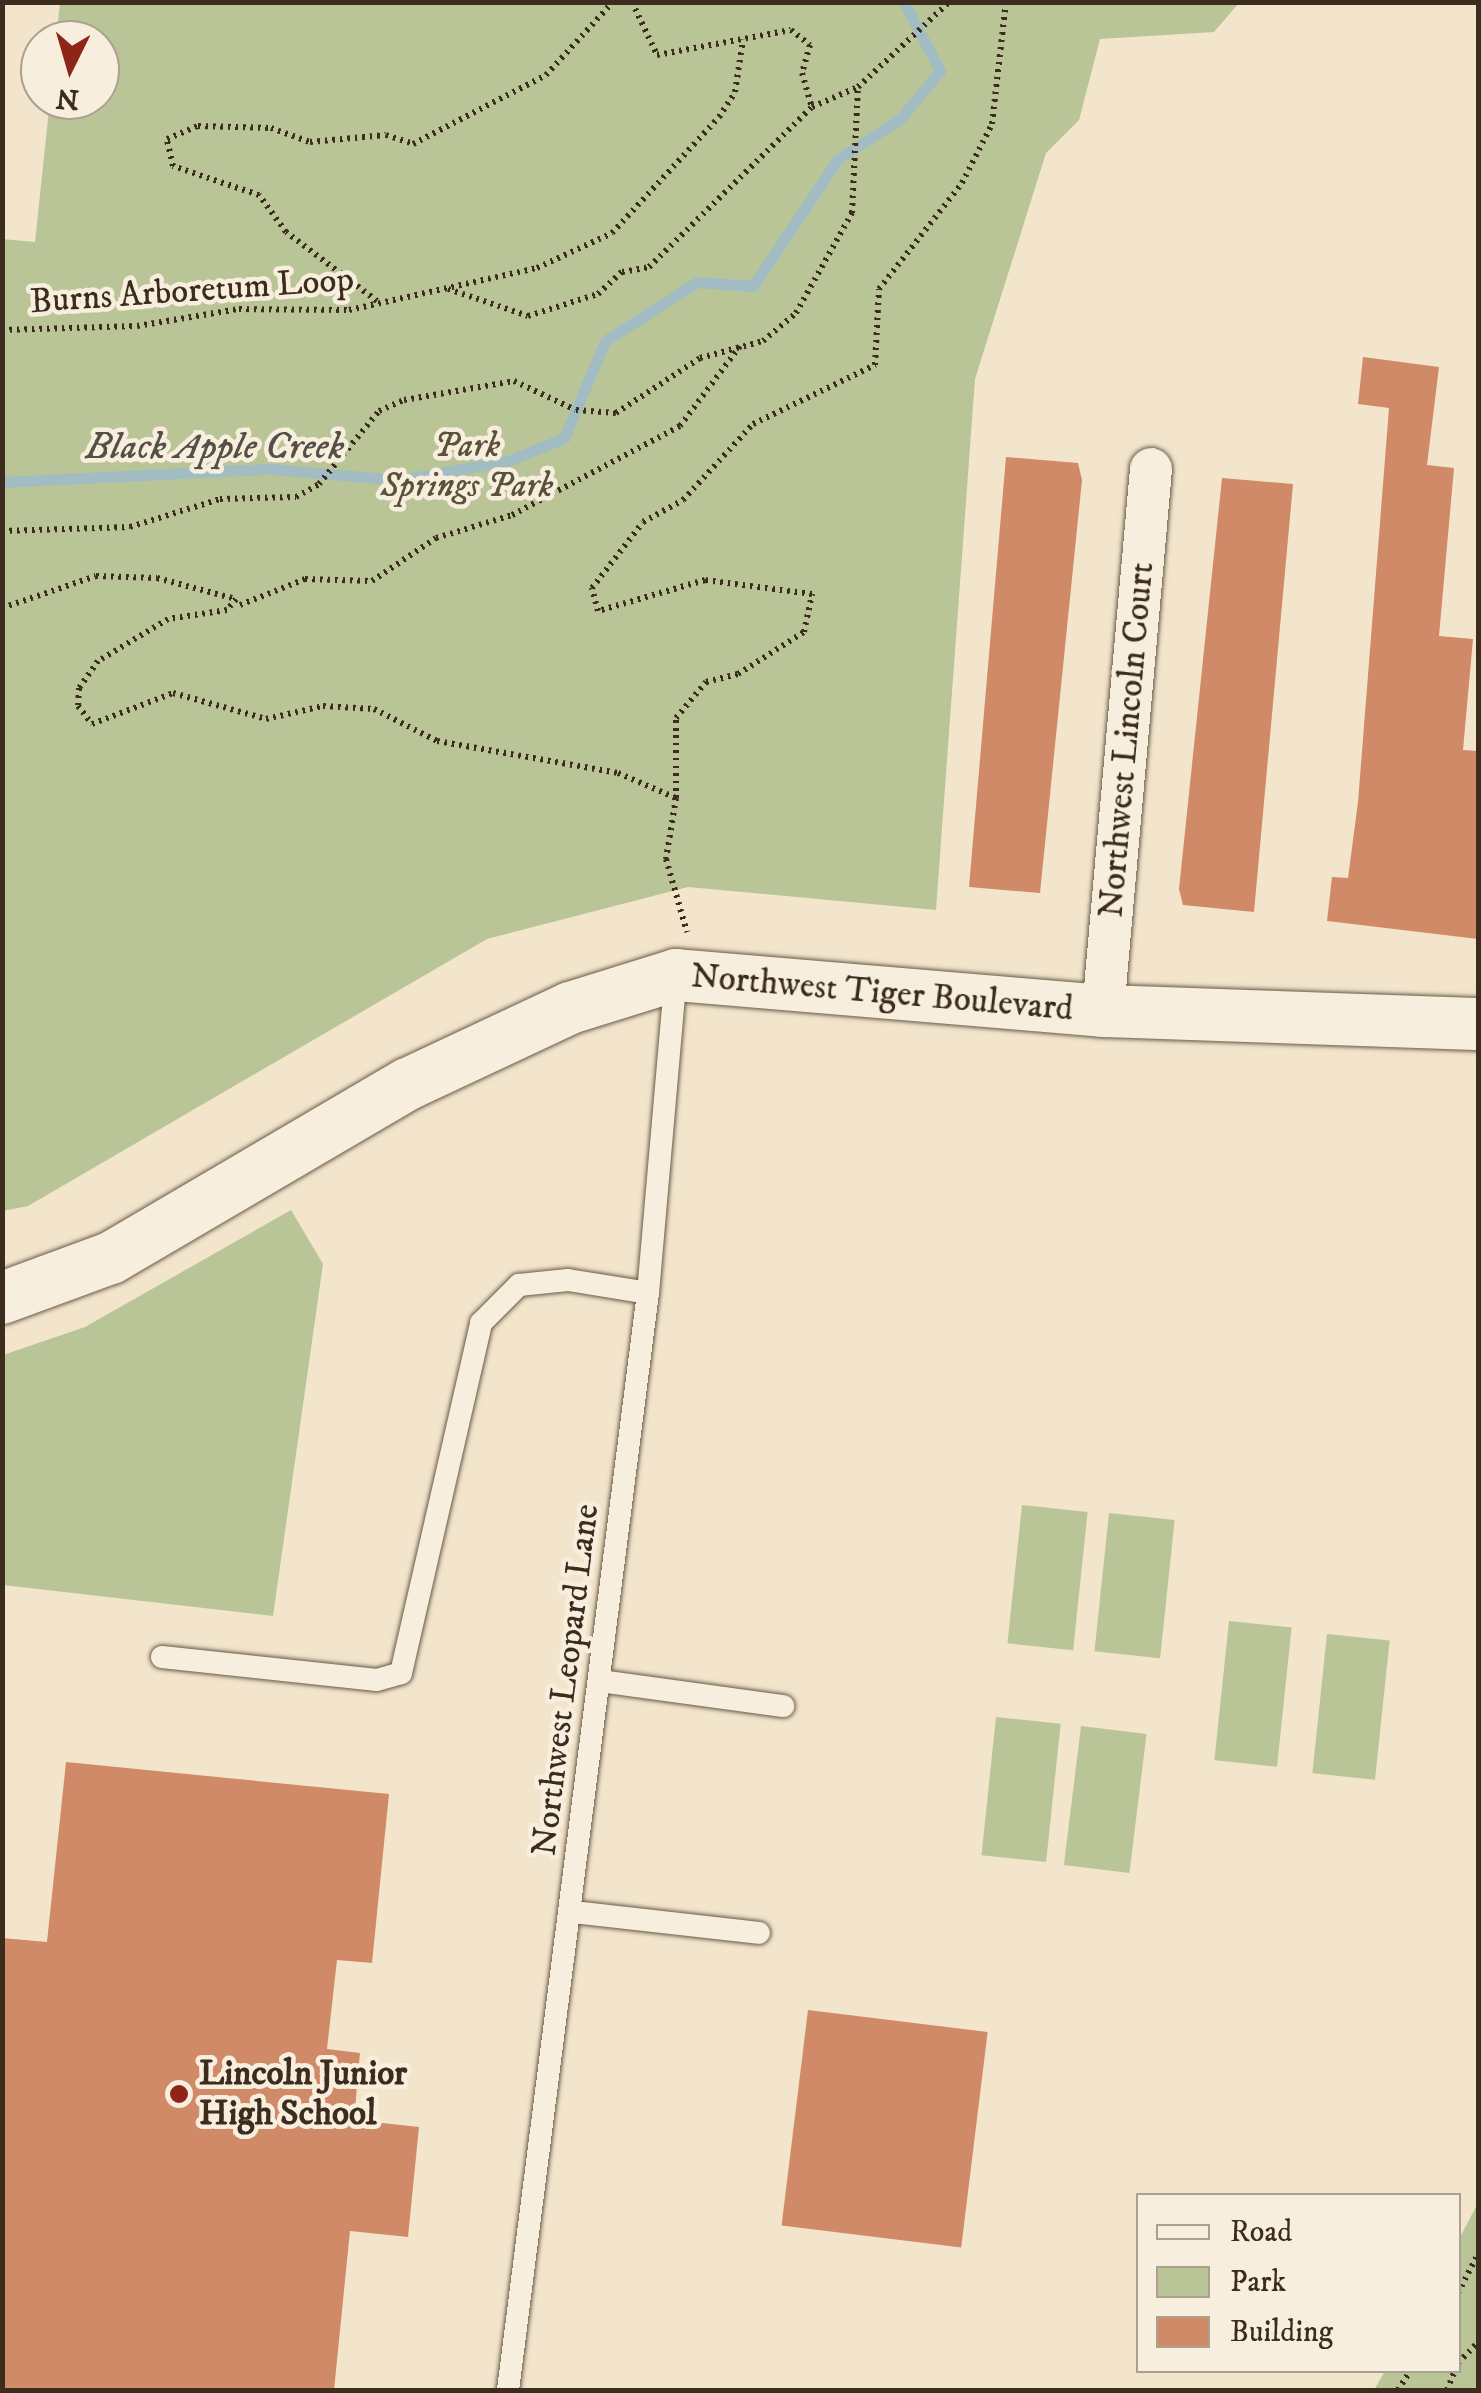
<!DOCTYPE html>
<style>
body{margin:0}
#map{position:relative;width:1481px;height:2393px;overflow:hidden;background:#f2e5cb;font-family:"IM FELL DW Pica",serif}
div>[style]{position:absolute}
.green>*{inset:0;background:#bac597;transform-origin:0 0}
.stream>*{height:11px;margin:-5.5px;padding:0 5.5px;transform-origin:5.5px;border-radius:5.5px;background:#a2bcc3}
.building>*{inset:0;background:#d18a67;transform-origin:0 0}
.path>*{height:6px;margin-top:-3px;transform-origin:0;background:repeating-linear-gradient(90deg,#3b2c1e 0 2.5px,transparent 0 7.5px)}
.roads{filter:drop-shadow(0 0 2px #695a49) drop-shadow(0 0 2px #695a49)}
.service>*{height:22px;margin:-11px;padding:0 11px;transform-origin:11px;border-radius:11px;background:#f7eedd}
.minor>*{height:42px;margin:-21px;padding:0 21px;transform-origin:21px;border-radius:21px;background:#f7eedd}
.tertiary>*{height:52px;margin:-26px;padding:0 26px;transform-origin:26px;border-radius:26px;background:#f7eedd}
.dots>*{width:28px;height:28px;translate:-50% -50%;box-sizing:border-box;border:5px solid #f7eedd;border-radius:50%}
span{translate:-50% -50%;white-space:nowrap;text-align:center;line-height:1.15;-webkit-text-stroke:9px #f7eedd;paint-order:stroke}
.street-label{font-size:35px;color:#3b2c1e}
.park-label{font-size:35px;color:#5b523c;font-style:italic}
.poi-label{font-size:35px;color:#3b2c1e;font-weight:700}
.left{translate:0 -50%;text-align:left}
.water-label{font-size:38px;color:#555047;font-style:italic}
.frame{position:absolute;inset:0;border:5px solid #3b2c1e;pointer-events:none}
.legend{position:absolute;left:1136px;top:2193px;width:325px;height:180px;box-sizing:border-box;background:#f7eedd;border:2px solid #aca091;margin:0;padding:12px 18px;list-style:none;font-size:30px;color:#3b2c1e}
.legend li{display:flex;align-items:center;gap:20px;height:50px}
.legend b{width:50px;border:2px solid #aca091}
.north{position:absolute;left:20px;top:20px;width:100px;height:100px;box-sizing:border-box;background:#f7eedd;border:2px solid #aca091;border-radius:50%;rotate:185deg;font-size:28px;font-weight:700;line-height:40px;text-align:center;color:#3b2c1e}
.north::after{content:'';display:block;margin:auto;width:35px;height:45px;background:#8f2418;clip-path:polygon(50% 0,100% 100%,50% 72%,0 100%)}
</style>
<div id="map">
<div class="green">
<i style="clip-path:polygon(60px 3px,1239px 3px,1214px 32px,1100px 39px,1079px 120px,1046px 153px,975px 379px,936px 910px,688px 887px,487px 939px,28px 1206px,3px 1211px,2px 239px,35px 242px,50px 100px,100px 100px,100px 40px,56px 40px)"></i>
<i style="clip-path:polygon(291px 1210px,323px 1264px,273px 1616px,3px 1585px,3px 1355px,85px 1327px)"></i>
<i style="left:1022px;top:1505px;width:66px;height:139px;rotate:6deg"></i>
<i style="left:1109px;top:1513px;width:66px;height:139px;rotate:6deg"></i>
<i style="left:1229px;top:1621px;width:63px;height:140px;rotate:6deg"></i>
<i style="left:1327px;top:1634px;width:63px;height:140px;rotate:6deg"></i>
<i style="left:996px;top:1717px;width:65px;height:139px;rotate:6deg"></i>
<i style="left:1081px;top:1726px;width:66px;height:140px;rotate:7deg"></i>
<i style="clip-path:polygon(1478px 2203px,1478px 2390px,1374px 2390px,1385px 2371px,1458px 2370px,1459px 2239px)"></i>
</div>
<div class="stream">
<i style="left:2px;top:482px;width:268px;rotate:-2.8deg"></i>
<i style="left:270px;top:469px;width:130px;rotate:4.8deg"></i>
<i style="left:400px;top:480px;width:110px;rotate:-10deg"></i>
<i style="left:508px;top:461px;width:61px;rotate:-22.3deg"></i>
<i style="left:564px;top:438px;width:105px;rotate:-67.1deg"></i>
<i style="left:605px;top:341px;width:109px;rotate:-32.7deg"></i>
<i style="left:697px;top:282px;width:56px;rotate:4.1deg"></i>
<i style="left:753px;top:286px;width:153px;rotate:-56.2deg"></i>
<i style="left:838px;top:159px;width:75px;rotate:-33.1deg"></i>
<i style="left:901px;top:118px;width:61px;rotate:-50.3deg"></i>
<i style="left:940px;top:71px;width:78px;rotate:-117.6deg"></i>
</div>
<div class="building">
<i style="clip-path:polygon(1363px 357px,1439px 367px,1427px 465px,1454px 468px,1439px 636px,1473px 639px,1463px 750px,1478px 751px,1478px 939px,1327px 921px,1332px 877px,1348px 878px,1358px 802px,1389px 408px,1358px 404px)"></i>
<i style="clip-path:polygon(1006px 457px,1078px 463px,1082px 480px,1040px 893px,969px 887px)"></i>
<i style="clip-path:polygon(1222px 478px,1293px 484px,1254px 912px,1183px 905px,1179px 889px)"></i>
<i style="clip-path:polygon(66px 1762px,389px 1794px,372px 1963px,337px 1960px,327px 2049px,360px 2053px,354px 2120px,419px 2127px,408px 2237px,350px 2231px,334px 2390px,2px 2390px,2px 1938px,47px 1942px)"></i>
<i style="left:808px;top:2010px;width:181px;height:217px;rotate:7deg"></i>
</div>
<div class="path">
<i style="left:632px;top:2px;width:59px;rotate:64.7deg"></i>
<i style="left:657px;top:55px;width:136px;rotate:-10.6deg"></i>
<i style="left:791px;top:30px;width:24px;rotate:38deg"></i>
<i style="left:810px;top:45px;width:29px;rotate:106deg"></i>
<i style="left:802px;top:73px;width:35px;rotate:74deg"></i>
<i style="left:448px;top:289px;width:84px;rotate:18.6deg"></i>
<i style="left:528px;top:316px;width:73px;rotate:-17.4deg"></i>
<i style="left:598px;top:294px;width:33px;rotate:-43deg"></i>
<i style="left:622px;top:272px;width:27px;rotate:-10deg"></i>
<i style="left:649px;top:267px;width:228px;rotate:-44.5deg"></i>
<i style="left:812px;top:107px;width:50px;rotate:-23.5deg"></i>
<i style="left:377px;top:301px;width:114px;rotate:-142.8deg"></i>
<i style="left:286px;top:232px;width:46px;rotate:-126.1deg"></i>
<i style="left:259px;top:195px;width:91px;rotate:-161.4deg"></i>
<i style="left:173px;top:166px;width:28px;rotate:-103deg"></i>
<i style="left:167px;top:139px;width:34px;rotate:-23deg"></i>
<i style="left:198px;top:126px;width:73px;rotate:1.6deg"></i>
<i style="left:271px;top:128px;width:41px;rotate:19.7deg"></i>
<i style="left:310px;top:142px;width:76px;rotate:-5.3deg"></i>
<i style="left:386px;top:135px;width:28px;rotate:18deg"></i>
<i style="left:413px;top:144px;width:150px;rotate:-27.4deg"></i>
<i style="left:546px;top:75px;width:99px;rotate:-47.5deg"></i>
<i style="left:2px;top:330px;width:135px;rotate:-1.7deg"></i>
<i style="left:137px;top:326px;width:103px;rotate:-9.5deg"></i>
<i style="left:239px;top:309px;width:110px;rotate:0.5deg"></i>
<i style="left:349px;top:310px;width:193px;rotate:-12.6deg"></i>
<i style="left:537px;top:268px;width:83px;rotate:-25deg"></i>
<i style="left:612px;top:233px;width:158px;rotate:-47.3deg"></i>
<i style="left:719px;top:117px;width:30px;rotate:-57deg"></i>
<i style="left:735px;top:92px;width:53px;rotate:-81.3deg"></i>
<i style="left:2px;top:531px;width:128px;rotate:-1.8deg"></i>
<i style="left:130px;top:527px;width:94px;rotate:-17.3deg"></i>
<i style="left:220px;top:499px;width:76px;rotate:-1.5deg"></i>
<i style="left:296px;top:497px;width:26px;rotate:-29deg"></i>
<i style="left:319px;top:484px;width:94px;rotate:-50.6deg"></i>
<i style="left:379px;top:411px;width:27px;rotate:-24deg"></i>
<i style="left:404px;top:400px;width:112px;rotate:-9.8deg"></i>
<i style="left:514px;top:381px;width:68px;rotate:25.1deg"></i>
<i style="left:576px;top:410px;width:40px;rotate:4.3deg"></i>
<i style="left:616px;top:413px;width:100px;rotate:-33.2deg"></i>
<i style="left:700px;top:358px;width:65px;rotate:-15.1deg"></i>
<i style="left:763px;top:341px;width:43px;rotate:-40.3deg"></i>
<i style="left:796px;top:313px;width:115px;rotate:-60.8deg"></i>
<i style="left:852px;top:213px;width:126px;rotate:-87.3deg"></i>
<i style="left:858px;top:87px;width:125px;rotate:-43deg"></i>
<i style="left:240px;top:605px;width:70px;rotate:-21.8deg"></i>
<i style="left:305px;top:579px;width:67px;rotate:1.7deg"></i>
<i style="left:372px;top:581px;width:77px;rotate:-33.9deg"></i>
<i style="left:436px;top:538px;width:79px;rotate:-16.8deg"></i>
<i style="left:512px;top:515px;width:190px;rotate:-27.9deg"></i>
<i style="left:680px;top:426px;width:100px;rotate:-53.1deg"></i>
<i style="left:2px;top:608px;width:99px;rotate:-18.8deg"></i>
<i style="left:96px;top:576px;width:61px;rotate:1.9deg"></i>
<i style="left:157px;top:578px;width:82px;rotate:14.9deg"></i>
<i style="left:236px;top:599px;width:14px;rotate:129deg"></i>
<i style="left:227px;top:610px;width:60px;rotate:171.3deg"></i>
<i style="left:168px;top:619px;width:82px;rotate:149deg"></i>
<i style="left:98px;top:661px;width:33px;rotate:125deg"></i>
<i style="left:79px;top:688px;width:18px;rotate:93deg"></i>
<i style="left:78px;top:706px;width:23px;rotate:52deg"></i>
<i style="left:92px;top:724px;width:87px;rotate:-20.9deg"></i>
<i style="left:173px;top:693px;width:97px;rotate:15.6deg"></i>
<i style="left:266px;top:719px;width:58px;rotate:-12.8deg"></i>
<i style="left:323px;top:706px;width:51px;rotate:3.4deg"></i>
<i style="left:374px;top:709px;width:71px;rotate:26.9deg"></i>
<i style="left:437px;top:741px;width:184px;rotate:10deg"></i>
<i style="left:618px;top:773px;width:63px;rotate:23.3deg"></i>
<i style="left:676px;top:798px;width:80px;rotate:-90deg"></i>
<i style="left:676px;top:718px;width:47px;rotate:-50.2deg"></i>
<i style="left:706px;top:682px;width:33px;rotate:-14deg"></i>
<i style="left:738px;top:674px;width:78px;rotate:-32.5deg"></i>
<i style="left:804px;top:632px;width:39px;rotate:-78deg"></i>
<i style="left:812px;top:594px;width:108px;rotate:-172.5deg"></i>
<i style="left:705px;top:580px;width:111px;rotate:163.8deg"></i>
<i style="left:598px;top:611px;width:24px;rotate:-105deg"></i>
<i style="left:592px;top:588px;width:83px;rotate:-52.3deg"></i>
<i style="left:643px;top:522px;width:46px;rotate:-28.8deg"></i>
<i style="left:683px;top:500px;width:103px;rotate:-47.4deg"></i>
<i style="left:753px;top:424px;width:136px;rotate:-25.8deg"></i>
<i style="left:875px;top:365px;width:76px;rotate:-87deg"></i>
<i style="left:879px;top:289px;width:135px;rotate:-51.9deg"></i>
<i style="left:962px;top:183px;width:66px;rotate:-63deg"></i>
<i style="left:992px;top:124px;width:123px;rotate:-83.5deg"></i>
<i style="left:676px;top:798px;width:62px;rotate:99.3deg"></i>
<i style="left:666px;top:859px;width:76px;rotate:74deg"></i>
<i style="left:1458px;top:2293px;width:44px;rotate:-62.9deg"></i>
<i style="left:1458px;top:2363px;width:29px;rotate:-46deg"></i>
<i style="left:1398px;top:2390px;width:24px;rotate:-57deg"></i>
<i style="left:1447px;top:2390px;width:22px;rotate:-68deg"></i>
</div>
<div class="roads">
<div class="service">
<i style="left:162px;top:1657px;width:216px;rotate:6.1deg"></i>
<i style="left:377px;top:1680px;width:25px;rotate:-16deg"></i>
<i style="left:401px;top:1673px;width:359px;rotate:-77.1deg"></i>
<i style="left:481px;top:1323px;width:54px;rotate:-45deg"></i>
<i style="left:519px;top:1285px;width:49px;rotate:-5.8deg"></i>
<i style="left:568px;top:1280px;width:81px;rotate:9.2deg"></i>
<i style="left:600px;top:1681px;width:185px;rotate:7.8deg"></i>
<i style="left:573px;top:1912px;width:187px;rotate:6.4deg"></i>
<i style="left:508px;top:2390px;width:1106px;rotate:-82.73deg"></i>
<i style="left:648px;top:1293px;width:319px;rotate:-85deg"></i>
</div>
<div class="minor">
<i style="left:1103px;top:1011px;width:544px;rotate:-84.94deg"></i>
</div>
<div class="tertiary">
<i style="left:2px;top:1298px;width:116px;rotate:-20.2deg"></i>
<i style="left:111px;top:1258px;width:344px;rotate:-30.4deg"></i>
<i style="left:408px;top:1084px;width:179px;rotate:-25.1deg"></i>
<i style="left:570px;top:1008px;width:111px;rotate:-17.3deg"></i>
<i style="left:676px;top:975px;width:429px;rotate:4.8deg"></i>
<i style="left:1103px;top:1011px;width:375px;rotate:2deg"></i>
</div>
</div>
<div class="dots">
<i style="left:179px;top:2094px;background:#8f2418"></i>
</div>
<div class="street-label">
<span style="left:192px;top:291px;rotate:-4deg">Burns Arboretum Loop</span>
<span style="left:1127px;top:740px;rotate:-85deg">Northwest Lincoln Court</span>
<span style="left:882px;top:993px;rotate:5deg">Northwest Tiger Boulevard</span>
<span style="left:566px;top:1680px;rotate:-83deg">Northwest Leopard Lane</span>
</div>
<div class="park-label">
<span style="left:467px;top:466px">Park<br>Springs Park</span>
</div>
<div class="poi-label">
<span class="left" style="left:199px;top:2094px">Lincoln Junior<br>High School</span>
</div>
<div class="water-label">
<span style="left:215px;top:448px">Black Apple Creek</span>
</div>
<div class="frame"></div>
<ul class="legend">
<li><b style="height:12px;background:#f7eedd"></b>Road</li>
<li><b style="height:28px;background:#bac597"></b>Park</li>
<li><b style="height:28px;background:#d18a67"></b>Building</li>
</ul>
<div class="north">N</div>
</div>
